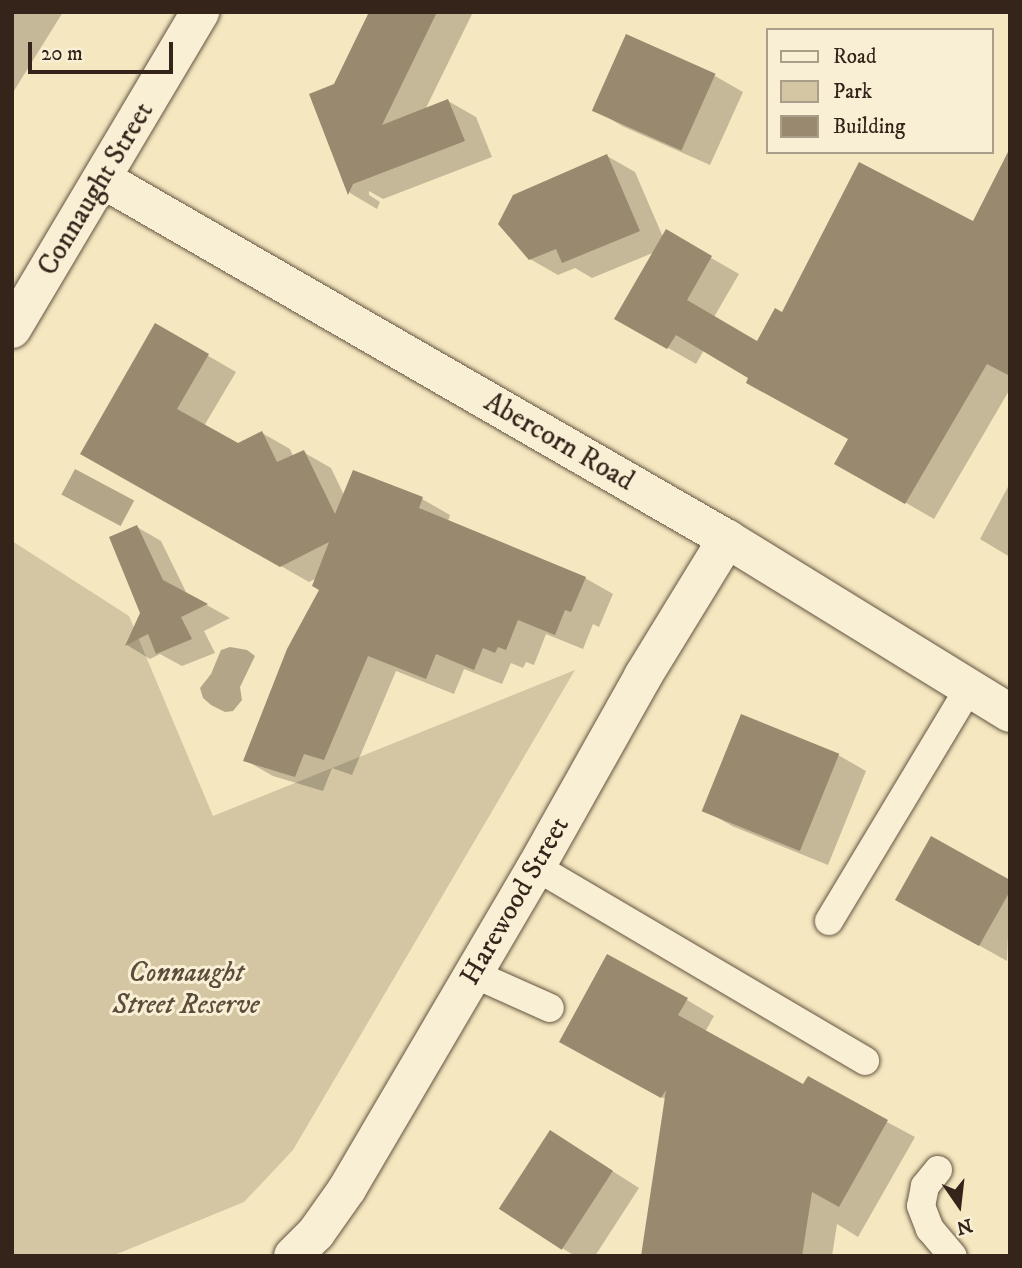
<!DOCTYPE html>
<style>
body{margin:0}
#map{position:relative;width:1022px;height:1268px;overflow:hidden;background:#f5e7bf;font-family:"IM FELL DW Pica",serif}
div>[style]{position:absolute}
.green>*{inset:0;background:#d4c6a3}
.water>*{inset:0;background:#b3a587;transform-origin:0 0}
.shadow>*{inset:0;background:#0003}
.building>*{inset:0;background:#98896f;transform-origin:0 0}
.roads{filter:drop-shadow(0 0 2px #645542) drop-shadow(0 0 2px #645542)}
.lane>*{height:28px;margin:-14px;padding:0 14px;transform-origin:14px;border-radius:14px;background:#f8efd5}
.street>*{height:38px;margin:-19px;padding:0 19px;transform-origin:19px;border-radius:19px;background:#f8efd5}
span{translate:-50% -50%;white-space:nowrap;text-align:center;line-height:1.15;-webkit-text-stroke:6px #f8efd5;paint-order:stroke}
.street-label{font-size:28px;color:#342419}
.park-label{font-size:28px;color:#5c4c3c;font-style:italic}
.frame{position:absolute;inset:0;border:14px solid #342419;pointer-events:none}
.legend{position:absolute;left:766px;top:28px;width:228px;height:126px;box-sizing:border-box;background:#f8efd5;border:2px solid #aa9e8a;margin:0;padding:9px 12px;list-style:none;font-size:21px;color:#342419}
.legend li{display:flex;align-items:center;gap:14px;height:35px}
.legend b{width:35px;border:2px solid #aa9e8a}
.north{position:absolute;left:924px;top:1170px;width:70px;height:70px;-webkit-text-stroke:5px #f8efd5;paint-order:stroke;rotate:166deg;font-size:19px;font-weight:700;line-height:28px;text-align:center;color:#342419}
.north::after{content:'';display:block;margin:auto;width:24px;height:32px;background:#342419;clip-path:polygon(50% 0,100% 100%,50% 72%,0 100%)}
.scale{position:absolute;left:28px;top:42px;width:145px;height:32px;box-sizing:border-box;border:4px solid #342419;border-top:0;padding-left:9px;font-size:21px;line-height:24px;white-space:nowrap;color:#342419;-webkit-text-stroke:5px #f8efd5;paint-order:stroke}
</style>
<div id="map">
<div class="green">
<i style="clip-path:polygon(12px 541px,129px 616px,213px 816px,575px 670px,293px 1150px,244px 1202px,112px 1256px,12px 1256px)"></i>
</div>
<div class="water">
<i style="left:75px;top:469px;width:67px;height:29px;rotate:28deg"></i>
<i style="clip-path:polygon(230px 647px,247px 650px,255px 656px,240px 687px,242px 700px,233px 711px,225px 712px,211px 705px,203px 698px,200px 688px,211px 674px,221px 650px)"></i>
</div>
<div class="shadow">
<i style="clip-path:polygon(12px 12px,63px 12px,12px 94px)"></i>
<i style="clip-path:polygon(371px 12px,473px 12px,425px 110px,448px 101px,476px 117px,492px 157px,383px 199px,369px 191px,369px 195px,380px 202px,377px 209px,350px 193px,311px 95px,335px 85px)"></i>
<i style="clip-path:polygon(627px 37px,715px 76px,743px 92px,710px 165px,622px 126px,595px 110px)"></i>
<i style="clip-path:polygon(1010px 152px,1010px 389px,934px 519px,837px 463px,850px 439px,704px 350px,696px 364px,616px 318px,655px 252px,592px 278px,575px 268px,558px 275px,530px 259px,607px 156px,635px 172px,663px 237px,666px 232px,739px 274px,714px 317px,758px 343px,782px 314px,974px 223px)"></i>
<i style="clip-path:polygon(155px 325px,236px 372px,204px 426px,238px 445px,262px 433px,290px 449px,293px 456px,303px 452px,331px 468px,344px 495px,422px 499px,450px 515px,448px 521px,585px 578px,613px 594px,599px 627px,593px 624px,583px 649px,546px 634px,534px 665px,526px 662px,523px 668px,511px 663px,502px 684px,464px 669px,454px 694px,396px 671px,352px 775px,332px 768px,323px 791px,273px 776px,245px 760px,322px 589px,317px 578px,309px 582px,82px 453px)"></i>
<i style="clip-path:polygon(1010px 483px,1010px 557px,980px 539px)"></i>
<i style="clip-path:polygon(137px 527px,161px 541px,187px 594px,230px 618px,204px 631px,215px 653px,182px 666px,160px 654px,150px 659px,127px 645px,142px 613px)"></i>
<i style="clip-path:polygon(838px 755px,866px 771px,828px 865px,732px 826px,704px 810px)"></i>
<i style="clip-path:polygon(1010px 883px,1007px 961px,925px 915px)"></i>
<i style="clip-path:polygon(687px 1000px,714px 1016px,705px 1032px,804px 1086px,887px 1122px,915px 1137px,858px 1237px,837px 1224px,832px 1256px,643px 1256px,667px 1100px,589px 1057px)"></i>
<i style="clip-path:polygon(578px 1149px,639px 1188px,595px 1256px,575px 1256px,562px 1248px)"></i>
</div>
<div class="building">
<i style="clip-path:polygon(369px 12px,437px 12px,382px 125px,448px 99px,465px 141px,353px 184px,348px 195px,309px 94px,334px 84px)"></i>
<i style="left:626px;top:34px;width:98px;height:84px;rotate:24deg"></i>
<i style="clip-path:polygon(1010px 148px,1010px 376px,987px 364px,905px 504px,834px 464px,848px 439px,746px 383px,748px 378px,676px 335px,667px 349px,614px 319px,666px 229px,712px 256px,687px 300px,757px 341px,775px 308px,782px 312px,859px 162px,973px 221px)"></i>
<i style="clip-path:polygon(607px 154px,640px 231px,562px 263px,556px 249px,529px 260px,498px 224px,513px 195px)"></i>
<i style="clip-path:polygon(155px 323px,209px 354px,177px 409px,238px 443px,262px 431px,277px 462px,304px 450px,335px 514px,353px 470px,423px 497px,419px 508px,586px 577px,571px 612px,565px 610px,555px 635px,518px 620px,506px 650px,498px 647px,495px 653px,483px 648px,474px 670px,436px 654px,426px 679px,368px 656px,324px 760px,304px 754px,295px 777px,243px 761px,287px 649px,319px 590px,312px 586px,329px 542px,280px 567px,80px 454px)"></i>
<i style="clip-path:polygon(137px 525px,163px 580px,208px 604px,181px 617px,192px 639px,156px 654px,148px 634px,125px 646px,140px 613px,109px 537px)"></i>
<i style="left:741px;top:714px;width:106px;height:105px;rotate:22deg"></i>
<i style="clip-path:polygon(931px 836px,1010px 880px,1010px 891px,979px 946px,895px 900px)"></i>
<i style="clip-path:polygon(607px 954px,688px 998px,678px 1015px,803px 1084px,808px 1076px,888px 1120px,839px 1207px,812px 1192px,802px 1256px,641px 1256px,666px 1090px,661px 1098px,559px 1042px)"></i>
<i style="left:550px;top:1130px;width:75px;height:94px;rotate:33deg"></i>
</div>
<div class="roads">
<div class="lane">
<i style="left:536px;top:867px;width:382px;rotate:30.5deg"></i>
<i style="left:829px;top:921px;width:272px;rotate:-59deg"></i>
<i style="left:474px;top:974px;width:83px;rotate:24.1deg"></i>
<i style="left:938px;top:1170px;width:21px;rotate:129deg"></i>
<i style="left:925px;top:1186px;width:20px;rotate:101deg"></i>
<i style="left:921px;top:1206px;width:25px;rotate:69deg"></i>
<i style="left:930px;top:1229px;width:35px;rotate:50deg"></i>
</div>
<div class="street">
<i style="left:104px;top:180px;width:719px;rotate:29.95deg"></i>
<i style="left:727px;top:539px;width:332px;rotate:31.6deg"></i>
<i style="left:12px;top:329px;width:369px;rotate:-59.3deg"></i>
<i style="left:293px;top:1256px;width:33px;rotate:-45deg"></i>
<i style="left:316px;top:1233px;width:54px;rotate:-54.8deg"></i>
<i style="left:347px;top:1189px;width:373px;rotate:-59.6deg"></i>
<i style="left:536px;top:867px;width:219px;rotate:-60.7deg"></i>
<i style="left:643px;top:676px;width:161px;rotate:-58.5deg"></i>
</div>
</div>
<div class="street-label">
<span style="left:96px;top:189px;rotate:-59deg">Connaught Street</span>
<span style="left:559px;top:442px;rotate:30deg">Abercorn Road</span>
<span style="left:515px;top:901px;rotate:-60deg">Harewood Street</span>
</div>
<div class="park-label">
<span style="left:186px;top:989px">Connaught<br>Street Reserve</span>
</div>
<div class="frame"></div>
<ul class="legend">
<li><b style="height:9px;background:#f8efd5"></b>Road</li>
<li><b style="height:19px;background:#d4c6a3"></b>Park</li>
<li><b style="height:19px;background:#98896f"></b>Building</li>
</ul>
<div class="north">N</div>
<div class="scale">20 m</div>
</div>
